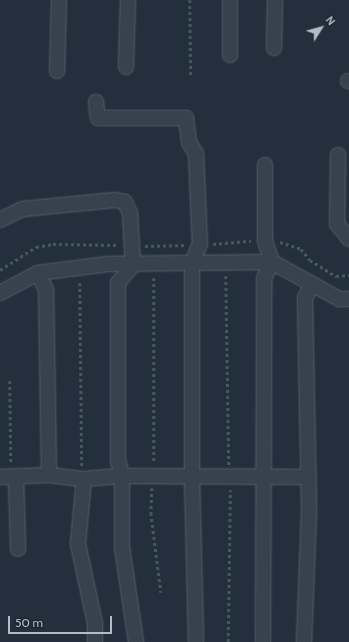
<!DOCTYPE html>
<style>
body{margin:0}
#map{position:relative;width:349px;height:642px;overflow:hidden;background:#242f3e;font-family:Cabin,sans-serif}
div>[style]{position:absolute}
.path>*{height:2.5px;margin-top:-1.25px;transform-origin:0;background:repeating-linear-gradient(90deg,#44595c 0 3px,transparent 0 6px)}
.roads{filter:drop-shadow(0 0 1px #565f6c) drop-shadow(0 0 1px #565f6c)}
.minor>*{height:14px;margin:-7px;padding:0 7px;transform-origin:7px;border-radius:7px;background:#38414e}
span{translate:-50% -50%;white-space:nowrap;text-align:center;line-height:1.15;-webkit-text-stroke:3.5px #1d2633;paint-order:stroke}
.north{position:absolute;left:301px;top:8px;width:40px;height:40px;-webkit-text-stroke:3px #1d2633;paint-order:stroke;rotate:53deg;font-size:11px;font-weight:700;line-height:16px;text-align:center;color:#b4bcc9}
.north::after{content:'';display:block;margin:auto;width:14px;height:18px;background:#b4bcc9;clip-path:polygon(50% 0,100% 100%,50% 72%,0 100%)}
.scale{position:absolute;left:8px;top:616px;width:104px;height:18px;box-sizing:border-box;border:2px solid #b4bcc9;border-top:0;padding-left:5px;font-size:12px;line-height:14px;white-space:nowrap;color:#b4bcc9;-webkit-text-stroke:3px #1d2633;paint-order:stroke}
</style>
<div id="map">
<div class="path">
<i style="left:190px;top:0;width:78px;rotate:89.3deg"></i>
<i style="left:280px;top:242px;width:22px;rotate:18deg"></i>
<i style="left:301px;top:249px;width:14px;rotate:51deg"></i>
<i style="left:310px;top:260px;width:31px;rotate:32deg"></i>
<i style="left:336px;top:276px;width:13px;rotate:-4deg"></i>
<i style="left:213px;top:244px;width:38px;rotate:-5deg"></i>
<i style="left:145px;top:246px;width:41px;rotate:-1.4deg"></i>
<i style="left:0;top:270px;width:43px;rotate:-32.6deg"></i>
<i style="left:36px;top:247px;width:17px;rotate:-10deg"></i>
<i style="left:53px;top:244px;width:65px;rotate:0.9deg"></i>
<i style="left:226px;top:276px;width:189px;rotate:89.1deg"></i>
<i style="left:154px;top:278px;width:185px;rotate:90deg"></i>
<i style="left:80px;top:283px;width:183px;rotate:89.4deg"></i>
<i style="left:10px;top:381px;width:83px;rotate:89.3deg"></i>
<i style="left:152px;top:488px;width:25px;rotate:92deg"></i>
<i style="left:151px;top:513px;width:80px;rotate:82.8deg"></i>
<i style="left:228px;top:642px;width:152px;rotate:-89.2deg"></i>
</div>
<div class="roads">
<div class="minor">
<i style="left:274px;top:48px;width:48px;rotate:-88.8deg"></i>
<i style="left:230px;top:55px;width:55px;rotate:-90deg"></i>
<i style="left:126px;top:67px;width:67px;rotate:-88.3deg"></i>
<i style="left:57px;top:71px;width:71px;rotate:-88.4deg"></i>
<i style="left:348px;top:81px;width:1px"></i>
<i style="left:96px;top:102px;width:16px;rotate:83deg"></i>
<i style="left:98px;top:118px;width:88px"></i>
<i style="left:186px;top:118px;width:24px;rotate:83deg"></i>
<i style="left:189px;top:142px;width:14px;rotate:60deg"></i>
<i style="left:196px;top:154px;width:90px;rotate:87.5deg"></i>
<i style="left:200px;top:244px;width:21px;rotate:113deg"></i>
<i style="left:192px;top:263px;width:214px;rotate:90deg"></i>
<i style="left:192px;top:477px;width:165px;rotate:88.6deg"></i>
<i style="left:338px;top:155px;width:69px;rotate:90.8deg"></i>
<i style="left:337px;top:224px;width:19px;rotate:51deg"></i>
<i style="left:0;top:220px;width:25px;rotate:-26deg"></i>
<i style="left:23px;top:209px;width:92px;rotate:-5.6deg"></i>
<i style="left:115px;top:200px;width:10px;rotate:11deg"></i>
<i style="left:125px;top:202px;width:12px;rotate:66deg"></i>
<i style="left:130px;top:213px;width:52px;rotate:86.7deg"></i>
<i style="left:133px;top:265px;width:23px;rotate:130deg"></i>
<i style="left:118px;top:283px;width:177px;rotate:90deg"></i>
<i style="left:118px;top:460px;width:16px;rotate:76deg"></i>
<i style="left:122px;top:476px;width:71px;rotate:90deg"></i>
<i style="left:122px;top:547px;width:96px;rotate:81.6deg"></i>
<i style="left:0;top:293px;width:43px;rotate:-27.8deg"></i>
<i style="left:38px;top:273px;width:70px;rotate:-7.4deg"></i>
<i style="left:107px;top:264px;width:165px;rotate:-0.7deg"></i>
<i style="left:272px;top:262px;width:77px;rotate:28.9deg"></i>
<i style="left:339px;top:299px;width:10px"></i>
<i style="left:49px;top:475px;width:35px;rotate:7deg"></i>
<i style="left:84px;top:479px;width:38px;rotate:-5deg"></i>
<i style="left:122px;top:476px;width:187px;rotate:0.3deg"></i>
<i style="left:0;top:477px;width:49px;rotate:-2.3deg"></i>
<i style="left:49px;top:475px;width:185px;rotate:-90.9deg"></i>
<i style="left:46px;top:290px;width:19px;rotate:-115deg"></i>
<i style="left:16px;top:477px;width:72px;rotate:88.4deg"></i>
<i style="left:84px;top:479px;width:65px;rotate:95.3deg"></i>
<i style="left:78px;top:544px;width:81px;rotate:77.9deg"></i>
<i style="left:95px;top:623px;width:19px;rotate:90deg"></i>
<i style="left:263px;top:642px;width:364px;rotate:-89.8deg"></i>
<i style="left:264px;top:278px;width:18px;rotate:-63deg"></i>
<i style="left:272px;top:262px;width:22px;rotate:-108deg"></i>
<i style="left:265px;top:241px;width:76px;rotate:-90deg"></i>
<i style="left:304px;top:642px;width:133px;rotate:-87.8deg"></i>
<i style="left:309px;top:509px;width:211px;rotate:-91.1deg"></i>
<i style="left:305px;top:298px;width:16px;rotate:-63deg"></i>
</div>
</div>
<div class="north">N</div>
<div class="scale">50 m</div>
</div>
